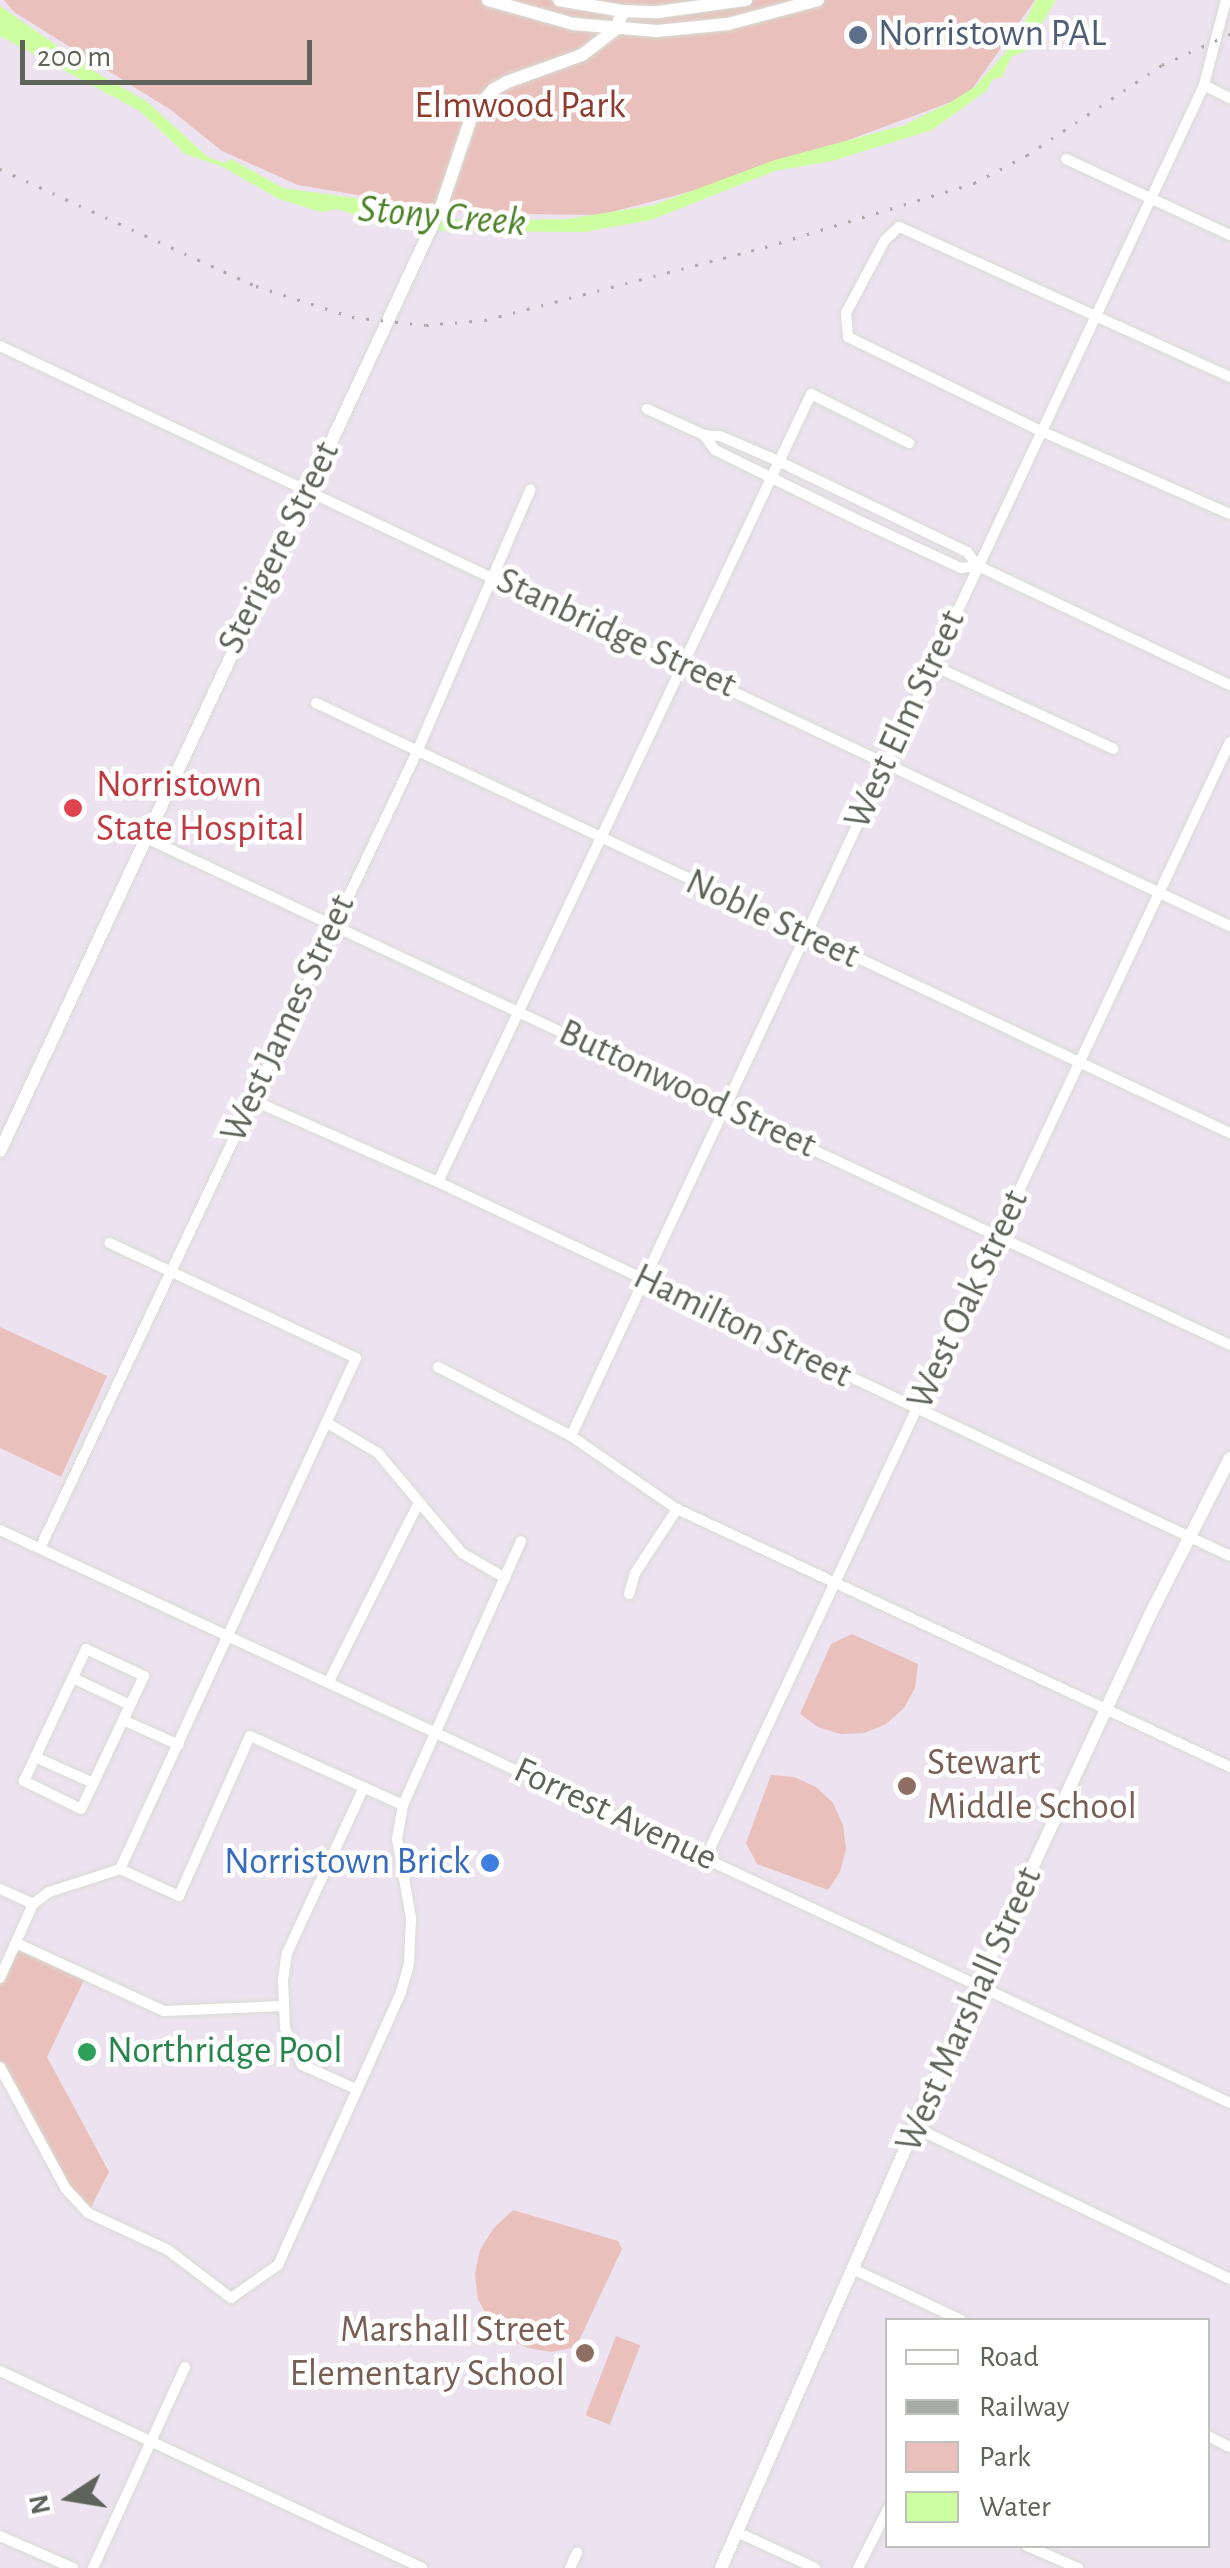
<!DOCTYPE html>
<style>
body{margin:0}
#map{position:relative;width:1230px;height:2568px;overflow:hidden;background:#ede2ef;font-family:"Alegreya Sans",sans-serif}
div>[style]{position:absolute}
.green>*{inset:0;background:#e9c0bb;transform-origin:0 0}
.water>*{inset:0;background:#cdffa1}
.stream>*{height:2.5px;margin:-1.25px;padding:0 1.25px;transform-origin:1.25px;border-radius:1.25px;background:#cdffa1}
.roads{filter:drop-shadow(0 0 2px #d7ddd5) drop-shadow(0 0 2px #d7ddd5)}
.minor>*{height:10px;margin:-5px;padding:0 5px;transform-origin:5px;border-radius:5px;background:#fff}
.tertiary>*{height:12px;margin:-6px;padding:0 6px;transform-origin:6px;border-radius:6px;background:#fff}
.rail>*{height:2.5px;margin-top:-1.25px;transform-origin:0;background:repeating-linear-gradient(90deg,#a8aaa7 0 2.5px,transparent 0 14.5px)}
.dots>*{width:28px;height:28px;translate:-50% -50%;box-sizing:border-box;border:5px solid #fff;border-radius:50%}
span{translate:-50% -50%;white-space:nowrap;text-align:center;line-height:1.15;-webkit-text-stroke:9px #fff;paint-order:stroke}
.service-label{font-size:38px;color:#4e5e75}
.left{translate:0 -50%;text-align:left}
.park-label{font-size:38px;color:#8f3c2e}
.street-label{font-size:38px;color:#5e645a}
.health-label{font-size:38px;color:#be3a42}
.education-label{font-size:38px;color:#785e54}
.right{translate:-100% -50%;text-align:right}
.shop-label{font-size:38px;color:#366cbe}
.leisure-label{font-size:38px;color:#27864d}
.water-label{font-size:40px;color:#4c8228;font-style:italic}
.legend{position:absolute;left:885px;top:2318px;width:325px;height:230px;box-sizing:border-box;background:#fff;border:2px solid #bfc1bd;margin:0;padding:12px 18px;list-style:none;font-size:30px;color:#5e645a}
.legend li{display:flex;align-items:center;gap:20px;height:50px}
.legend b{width:50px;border:2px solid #bfc1bd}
.north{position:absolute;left:20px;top:2448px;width:100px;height:100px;-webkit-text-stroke:8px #fff;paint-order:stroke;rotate:258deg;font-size:28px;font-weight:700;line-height:40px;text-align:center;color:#5e645a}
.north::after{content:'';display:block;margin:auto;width:35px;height:45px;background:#5e645a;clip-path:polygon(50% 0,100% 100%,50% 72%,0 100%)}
.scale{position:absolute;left:20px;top:40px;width:292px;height:45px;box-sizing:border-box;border:5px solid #5e645a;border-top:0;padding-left:12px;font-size:30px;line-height:35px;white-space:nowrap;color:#5e645a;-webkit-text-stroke:8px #fff;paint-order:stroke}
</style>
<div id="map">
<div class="green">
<i style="clip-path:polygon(4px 0,1035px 0,967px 96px,754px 175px,600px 215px,465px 213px,298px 185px,222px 151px,171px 110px,14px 12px)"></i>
<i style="clip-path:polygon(0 1327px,107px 1376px,61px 1477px,0 1448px)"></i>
<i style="clip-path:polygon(852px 1634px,918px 1664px,915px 1688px,904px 1708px,886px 1724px,864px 1733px,840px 1734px,818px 1727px,800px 1714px,831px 1644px)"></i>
<i style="clip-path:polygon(771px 1775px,794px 1777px,816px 1787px,833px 1803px,843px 1825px,846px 1849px,840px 1872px,828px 1890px,757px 1864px,746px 1843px)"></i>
<i style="clip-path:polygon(16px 1943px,86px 1976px,47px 2057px,109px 2172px,88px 2213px,66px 2189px,0 2067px,0 1978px)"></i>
<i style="clip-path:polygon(513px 2210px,618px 2241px,622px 2249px,576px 2347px,552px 2352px,528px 2348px,506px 2338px,489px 2320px,478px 2299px,475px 2274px,480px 2250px,493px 2229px)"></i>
<i style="left:616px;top:2336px;width:26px;height:85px;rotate:21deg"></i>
</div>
<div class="water">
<i style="clip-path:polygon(1036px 0,1056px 0,1025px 51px,1011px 57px,1002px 77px,993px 79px,986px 91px,932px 130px,832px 161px,775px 171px,651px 220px,584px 232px,443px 231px,409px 221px,394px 227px,337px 209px,321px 212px,279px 199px,221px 166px,185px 154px,140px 111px,0 36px,0 6px,95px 72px,146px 101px,208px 157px,225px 163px,231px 159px,283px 188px,425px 208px,462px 221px,568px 219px,654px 205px,775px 160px,920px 121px,975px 87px,1013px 44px)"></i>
</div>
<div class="stream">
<i style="left:908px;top:124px;width:37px;rotate:-26deg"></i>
</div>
<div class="roads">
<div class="minor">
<i style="left:1204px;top:85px;width:29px;rotate:27deg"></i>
<i style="left:1066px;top:159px;width:181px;rotate:24.9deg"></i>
<i style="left:0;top:346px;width:1360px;rotate:25.25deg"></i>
<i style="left:1230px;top:377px;width:363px;rotate:-155.6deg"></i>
<i style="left:899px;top:227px;width:19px;rotate:137deg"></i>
<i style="left:885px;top:240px;width:83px;rotate:118.1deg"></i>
<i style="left:846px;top:313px;width:24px;rotate:85deg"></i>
<i style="left:848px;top:337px;width:215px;rotate:26deg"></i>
<i style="left:1041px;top:431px;width:206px;rotate:23.7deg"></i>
<i style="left:647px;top:409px;width:63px;rotate:24.5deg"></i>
<i style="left:704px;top:435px;width:16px;rotate:4deg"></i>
<i style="left:720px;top:436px;width:61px;rotate:23.2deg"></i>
<i style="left:776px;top:460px;width:212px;rotate:25.7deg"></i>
<i style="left:967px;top:552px;width:18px;rotate:52deg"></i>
<i style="left:978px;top:566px;width:279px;rotate:25.3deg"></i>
<i style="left:704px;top:435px;width:19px;rotate:54deg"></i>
<i style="left:715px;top:450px;width:168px;rotate:26.1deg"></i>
<i style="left:866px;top:524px;width:105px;rotate:24.9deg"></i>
<i style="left:961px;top:568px;width:17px;rotate:-7deg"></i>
<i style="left:932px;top:665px;width:200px;rotate:24.8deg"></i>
<i style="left:316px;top:703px;width:1010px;rotate:25.2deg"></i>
<i style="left:144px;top:837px;width:1199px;rotate:25.07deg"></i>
<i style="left:252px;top:1100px;width:203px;rotate:23.8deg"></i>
<i style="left:438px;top:1182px;width:876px;rotate:25.28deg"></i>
<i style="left:438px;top:1182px;width:872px;rotate:-64.67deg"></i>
<i style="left:811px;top:394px;width:110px;rotate:26.6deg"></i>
<i style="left:438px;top:1367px;width:150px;rotate:27.4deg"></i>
<i style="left:571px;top:1436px;width:129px;rotate:34.6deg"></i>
<i style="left:677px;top:1509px;width:610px;rotate:25.01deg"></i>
<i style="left:329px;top:1424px;width:57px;rotate:30.6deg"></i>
<i style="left:378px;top:1453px;width:131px;rotate:50deg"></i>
<i style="left:462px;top:1553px;width:50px;rotate:30.2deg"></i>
<i style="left:571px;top:1436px;width:1492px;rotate:-64.89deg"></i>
<i style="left:1204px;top:85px;width:88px;rotate:-75.5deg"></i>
<i style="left:0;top:1530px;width:1357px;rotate:24.98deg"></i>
<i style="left:41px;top:1546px;width:876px;rotate:-64.66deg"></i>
<i style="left:416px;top:754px;width:288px;rotate:-66.6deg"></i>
<i style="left:629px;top:1594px;width:22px;rotate:-74deg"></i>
<i style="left:635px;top:1573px;width:77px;rotate:-56.7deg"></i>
<i style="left:86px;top:1649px;width:64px;rotate:25deg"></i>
<i style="left:144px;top:1676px;width:147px;rotate:115.3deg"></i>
<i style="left:81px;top:1809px;width:64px;rotate:-153.8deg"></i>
<i style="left:24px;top:1781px;width:146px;rotate:-64.8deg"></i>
<i style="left:73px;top:1678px;width:63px;rotate:25.3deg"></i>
<i style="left:329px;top:1681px;width:198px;rotate:-63.3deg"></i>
<i style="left:123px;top:1720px;width:61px;rotate:24.1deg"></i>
<i style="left:35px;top:1757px;width:64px;rotate:24.1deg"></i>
<i style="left:706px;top:1857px;width:1232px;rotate:-64.83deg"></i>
<i style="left:120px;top:1869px;width:65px;rotate:24.6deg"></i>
<i style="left:179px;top:1896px;width:175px;rotate:-66.1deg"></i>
<i style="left:250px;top:1736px;width:168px;rotate:24.3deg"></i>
<i style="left:0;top:1889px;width:36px;rotate:24deg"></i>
<i style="left:16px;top:1943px;width:163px;rotate:24.7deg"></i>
<i style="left:164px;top:2011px;width:119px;rotate:-2.4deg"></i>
<i style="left:0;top:1978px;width:81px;rotate:-66deg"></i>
<i style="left:33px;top:1904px;width:20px;rotate:-37deg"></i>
<i style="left:49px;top:1892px;width:75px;rotate:-17.9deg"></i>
<i style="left:120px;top:1869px;width:563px;rotate:-65.21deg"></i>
<i style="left:356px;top:1358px;width:272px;rotate:-155deg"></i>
<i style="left:0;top:2067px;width:139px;rotate:61.6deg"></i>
<i style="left:66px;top:2189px;width:33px;rotate:47deg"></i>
<i style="left:88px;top:2213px;width:88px;rotate:24.8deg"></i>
<i style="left:168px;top:2250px;width:79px;rotate:37.3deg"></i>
<i style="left:231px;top:2298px;width:57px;rotate:-35.1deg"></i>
<i style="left:278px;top:2265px;width:299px;rotate:-65.7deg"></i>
<i style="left:401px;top:1992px;width:29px;rotate:-74deg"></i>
<i style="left:409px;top:1964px;width:46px;rotate:-87.5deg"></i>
<i style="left:411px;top:1918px;width:80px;rotate:-100deg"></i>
<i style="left:397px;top:1839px;width:35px;rotate:-80deg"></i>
<i style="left:403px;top:1805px;width:289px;rotate:-65.9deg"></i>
<i style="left:356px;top:2089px;width:59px;rotate:-156deg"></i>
<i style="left:302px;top:2065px;width:41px;rotate:-114.7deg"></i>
<i style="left:285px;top:2028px;width:48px;rotate:-92.4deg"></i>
<i style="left:283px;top:1980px;width:27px;rotate:-82deg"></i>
<i style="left:287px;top:1953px;width:183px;rotate:-65.1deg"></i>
<i style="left:916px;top:2128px;width:348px;rotate:25.7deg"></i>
<i style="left:855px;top:2270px;width:117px;rotate:25.3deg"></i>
<i style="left:0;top:2371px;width:466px;rotate:25deg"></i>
<i style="left:1208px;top:2436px;width:25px;rotate:27deg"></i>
<i style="left:737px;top:2532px;width:86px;rotate:24.8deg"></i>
<i style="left:0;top:2536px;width:80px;rotate:23.7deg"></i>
<i style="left:1027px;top:2546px;width:56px;rotate:23.3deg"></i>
<i style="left:93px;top:2568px;width:221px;rotate:-65.4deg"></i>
<i style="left:570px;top:2568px;width:17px;rotate:-65deg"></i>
<i style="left:858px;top:2568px;width:66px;rotate:-63deg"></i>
</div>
<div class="tertiary">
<i style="left:488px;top:0;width:89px;rotate:15.6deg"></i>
<i style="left:574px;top:24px;width:83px;rotate:4.8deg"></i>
<i style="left:657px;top:31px;width:71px;rotate:-5.6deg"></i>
<i style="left:728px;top:24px;width:93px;rotate:-14.9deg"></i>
<i style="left:559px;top:0;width:65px;rotate:9.8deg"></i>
<i style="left:623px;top:11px;width:35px;rotate:2deg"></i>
<i style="left:658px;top:12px;width:89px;rotate:-7.8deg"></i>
<i style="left:0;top:1151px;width:1042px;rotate:-64.96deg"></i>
<i style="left:441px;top:207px;width:97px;rotate:-71.4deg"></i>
<i style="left:472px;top:115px;width:33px;rotate:-50deg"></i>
<i style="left:493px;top:90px;width:16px;rotate:-30deg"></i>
<i style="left:507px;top:82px;width:80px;rotate:-19.8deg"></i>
<i style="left:582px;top:55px;width:43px;rotate:-37.4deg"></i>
<i style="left:616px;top:29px;width:19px;rotate:-69deg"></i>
<i style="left:721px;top:2568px;width:636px;rotate:-66.26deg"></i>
<i style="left:977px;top:1986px;width:409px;rotate:-65deg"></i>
<i style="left:1150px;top:1615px;width:176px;rotate:-63deg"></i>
</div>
</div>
<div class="rail">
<i style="left:0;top:169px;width:281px;rotate:24.6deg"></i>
<i style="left:256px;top:286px;width:101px;rotate:17.9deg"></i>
<i style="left:352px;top:317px;width:74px;rotate:6.2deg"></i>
<i style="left:426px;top:325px;width:59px;rotate:-4.8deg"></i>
<i style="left:485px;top:320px;width:289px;rotate:-14.6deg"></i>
<i style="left:765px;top:247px;width:219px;rotate:-17deg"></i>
<i style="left:974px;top:183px;width:60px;rotate:-27.8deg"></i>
<i style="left:1027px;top:155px;width:162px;rotate:-33.7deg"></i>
<i style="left:1162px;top:65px;width:75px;rotate:-24.5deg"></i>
</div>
<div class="dots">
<i style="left:858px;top:35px;background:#5c6f8a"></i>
<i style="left:73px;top:808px;background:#e0444e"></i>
<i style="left:907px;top:1786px;background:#8d6e63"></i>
<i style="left:490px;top:1863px;background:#3f7fe0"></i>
<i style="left:87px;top:2052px;background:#2e9e5b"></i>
<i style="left:585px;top:2353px;background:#8d6e63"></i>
</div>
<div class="service-label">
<span class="left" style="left:878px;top:35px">Norristown PAL</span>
</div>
<div class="park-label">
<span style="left:520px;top:107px">Elmwood Park</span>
</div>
<div class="street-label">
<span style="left:280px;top:548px;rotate:-64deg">Sterigere Street</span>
<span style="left:616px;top:634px;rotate:25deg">Stanbridge Street</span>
<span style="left:906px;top:720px;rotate:-65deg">West Elm Street</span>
<span style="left:772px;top:920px;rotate:25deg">Noble Street</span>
<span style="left:289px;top:1019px;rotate:-65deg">West James Street</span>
<span style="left:687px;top:1090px;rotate:25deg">Buttonwood Street</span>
<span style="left:969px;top:1300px;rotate:-65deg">West Oak Street</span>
<span style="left:742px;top:1327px;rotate:26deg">Hamilton Street</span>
<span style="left:615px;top:1815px;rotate:25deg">Forrest Avenue</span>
<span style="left:970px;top:2010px;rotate:-66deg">West Marshall Street</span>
</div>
<div class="health-label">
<span class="left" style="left:96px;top:808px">Norristown<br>State Hospital</span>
</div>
<div class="education-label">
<span class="left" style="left:927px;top:1786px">Stewart<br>Middle School</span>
<span class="right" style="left:565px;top:2353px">Marshall Street<br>Elementary School</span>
</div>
<div class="shop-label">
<span class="right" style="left:470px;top:1863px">Norristown Brick</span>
</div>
<div class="leisure-label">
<span class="left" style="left:107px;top:2052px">Northridge Pool</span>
</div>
<div class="water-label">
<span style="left:442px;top:216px;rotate:5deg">Stony Creek</span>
</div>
<ul class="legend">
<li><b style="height:12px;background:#fff"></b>Road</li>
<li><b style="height:12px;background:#a8aaa7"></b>Railway</li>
<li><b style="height:28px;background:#e9c0bb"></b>Park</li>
<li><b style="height:28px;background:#cdffa1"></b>Water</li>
</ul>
<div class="north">N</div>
<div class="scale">200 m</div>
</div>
